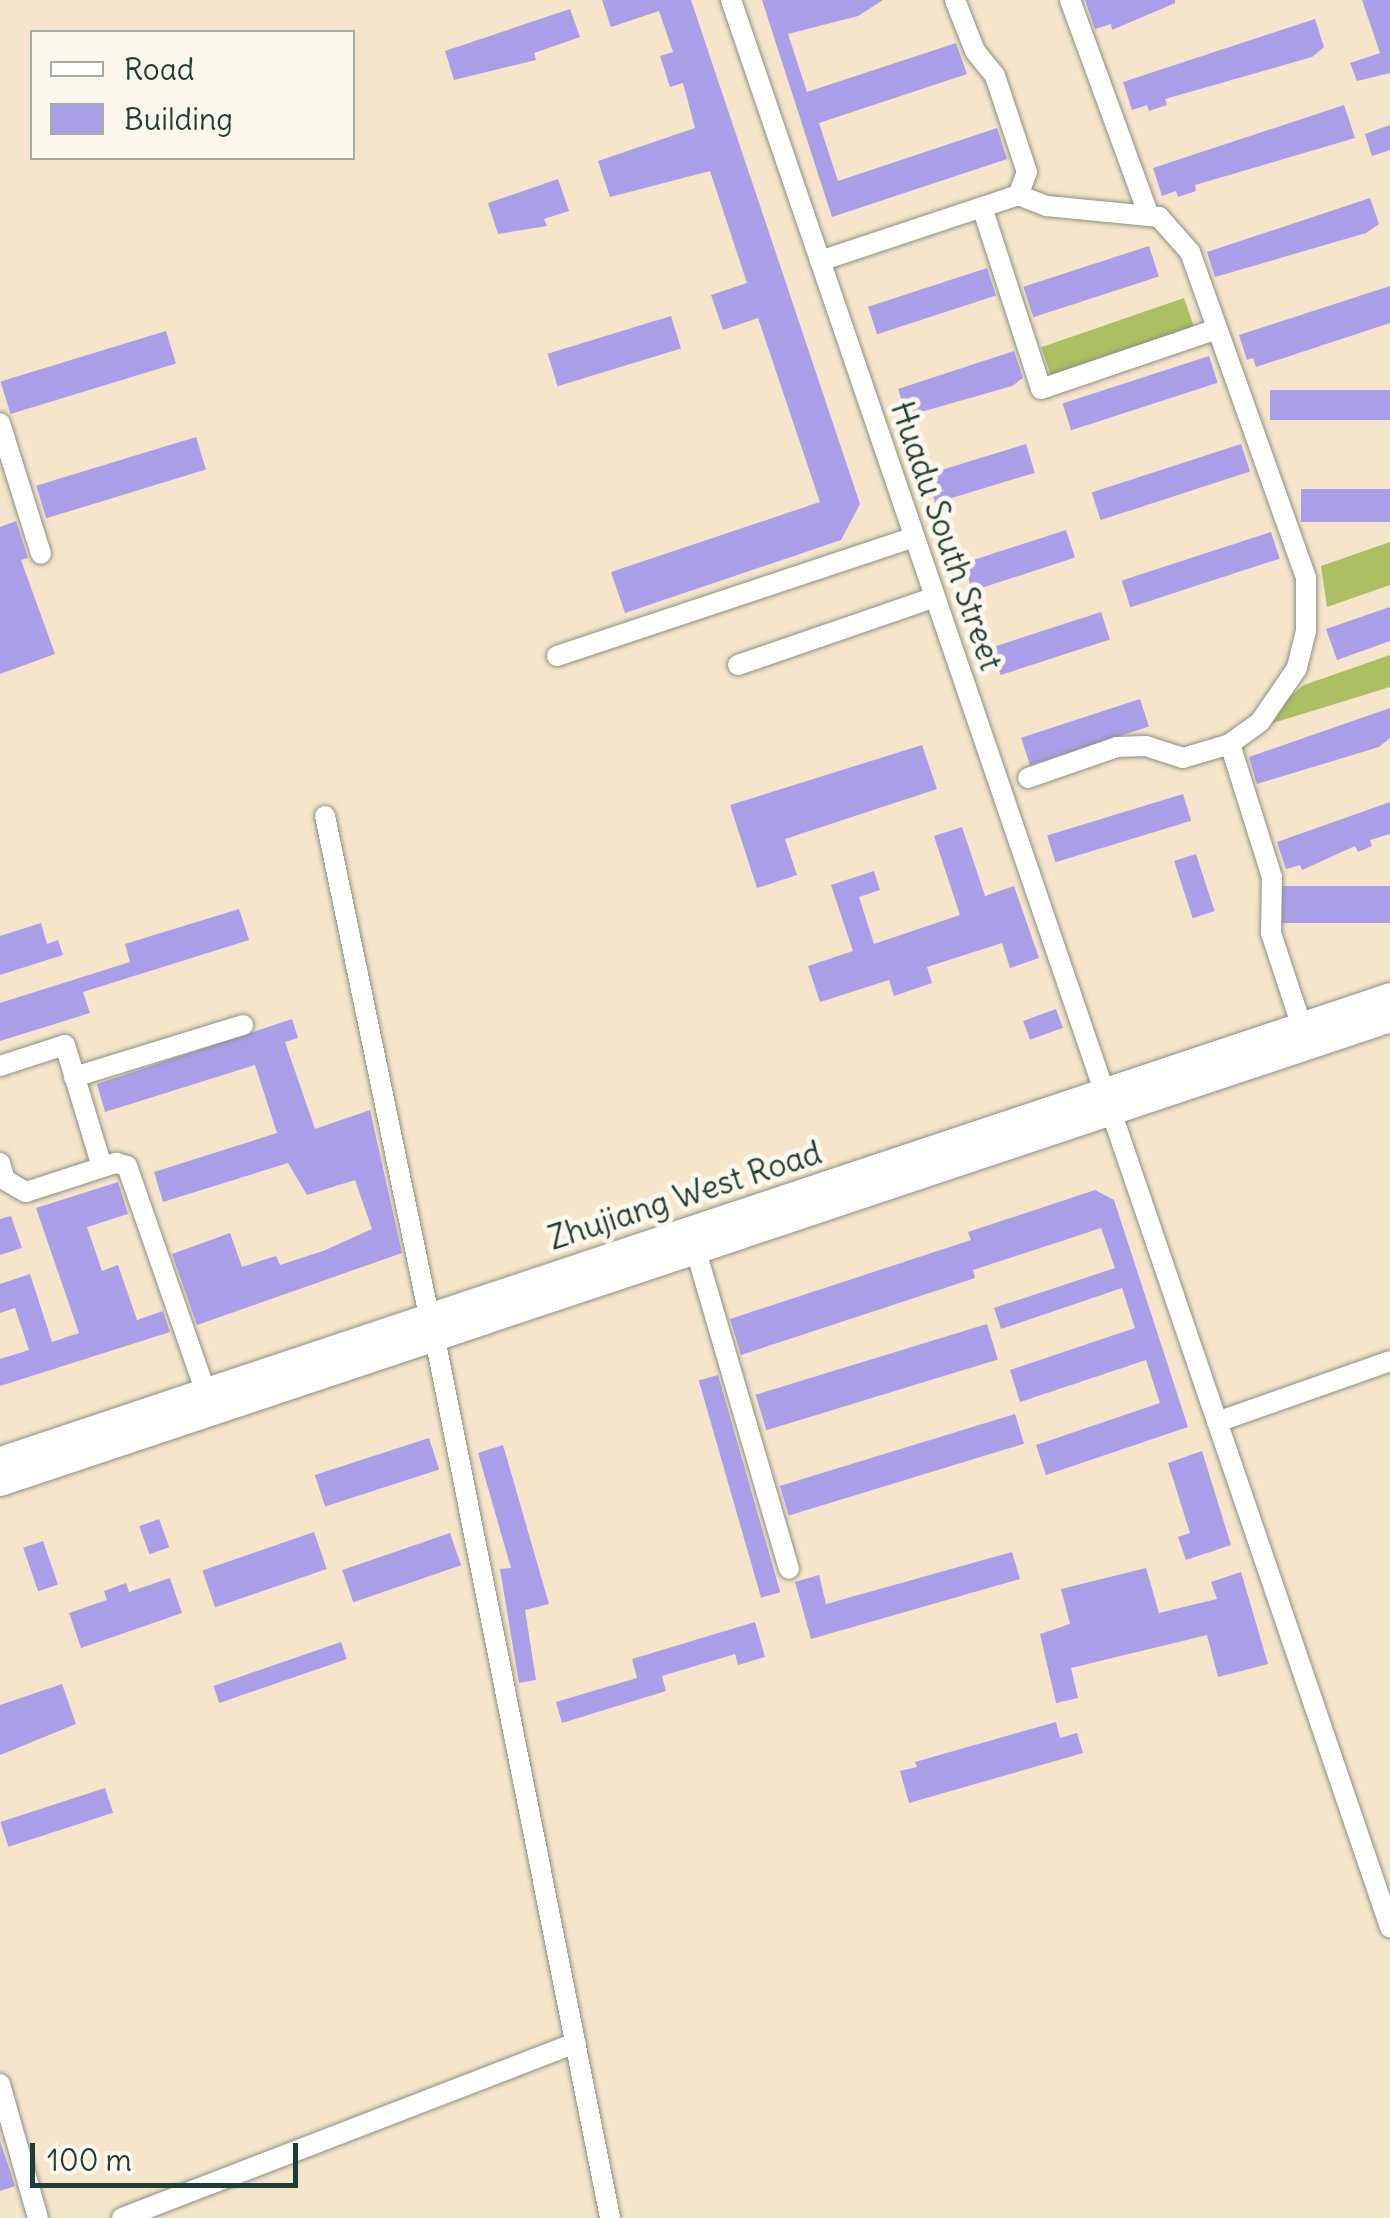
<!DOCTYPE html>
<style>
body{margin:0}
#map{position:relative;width:1390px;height:2218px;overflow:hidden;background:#f4e5cb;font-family:Delius,sans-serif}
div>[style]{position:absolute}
.green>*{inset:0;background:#acbf62;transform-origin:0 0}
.building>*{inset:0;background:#ab9ee8;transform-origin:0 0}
.roads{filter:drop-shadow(0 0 2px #8a9180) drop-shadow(0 0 2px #8a9180)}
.minor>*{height:20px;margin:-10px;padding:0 10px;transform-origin:10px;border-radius:10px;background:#fff}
.major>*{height:25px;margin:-12.5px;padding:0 12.5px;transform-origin:12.5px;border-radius:12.5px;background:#fff}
span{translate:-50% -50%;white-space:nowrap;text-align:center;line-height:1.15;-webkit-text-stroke:10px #fbf7ec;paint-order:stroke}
.street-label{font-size:32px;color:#1f3d34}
.legend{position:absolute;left:30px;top:30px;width:325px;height:130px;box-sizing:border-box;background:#fbf7ec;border:2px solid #a3ada2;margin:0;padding:12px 18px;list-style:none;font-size:30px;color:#1f3d34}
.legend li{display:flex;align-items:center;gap:20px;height:50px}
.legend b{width:50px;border:2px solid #a3ada2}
.scale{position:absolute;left:30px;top:2143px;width:268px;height:45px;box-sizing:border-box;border:5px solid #1f3d34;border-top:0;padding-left:12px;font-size:30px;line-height:35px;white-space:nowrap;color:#1f3d34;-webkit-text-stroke:8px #fbf7ec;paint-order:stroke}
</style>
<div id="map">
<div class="green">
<i style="left:1184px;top:298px;width:31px;height:151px;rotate:71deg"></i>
<i style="clip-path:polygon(1390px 542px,1390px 585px,1327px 607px,1321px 566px)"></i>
<i style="clip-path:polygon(1390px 655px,1390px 687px,1273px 723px,1270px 712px,1304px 685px)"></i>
</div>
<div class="building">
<i style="clip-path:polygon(602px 0,691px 0,860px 504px,841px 540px,625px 613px,611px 572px,820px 502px,758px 318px,723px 330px,711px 295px,747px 283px,710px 171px,610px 197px,598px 161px,695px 128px,683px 83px,670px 87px,660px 56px,673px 52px,659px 11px,611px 27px)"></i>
<i style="clip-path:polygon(762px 0,883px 0,858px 16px,788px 34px,807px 92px,956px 43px,967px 74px,819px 123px,838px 181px,997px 128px,1007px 159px,832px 217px)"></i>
<i style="clip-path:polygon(1085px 0,1175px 0,1175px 3px,1112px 30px,1111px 24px,1095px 29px)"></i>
<i style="clip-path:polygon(1362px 0,1390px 0,1390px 73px,1357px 81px,1350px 63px,1380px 53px)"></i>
<i style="clip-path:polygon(570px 9px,580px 37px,534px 53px,536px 60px,454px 80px,445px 51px)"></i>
<i style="clip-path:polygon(1315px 19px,1324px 47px,1312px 57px,1165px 99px,1167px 105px,1149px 111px,1147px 105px,1132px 110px,1123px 82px)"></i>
<i style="clip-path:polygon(1344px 105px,1355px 138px,1195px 185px,1196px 191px,1178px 197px,1176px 191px,1162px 196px,1153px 168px)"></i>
<i style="clip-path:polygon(1390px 125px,1390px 150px,1372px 156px,1365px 134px)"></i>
<i style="clip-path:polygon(558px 179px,569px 211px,544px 219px,547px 226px,498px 234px,488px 203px)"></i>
<i style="clip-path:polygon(1370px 198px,1379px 224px,1366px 233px,1215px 277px,1207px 252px)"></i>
<i style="left:1149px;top:246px;width:32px;height:132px;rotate:72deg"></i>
<i style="left:987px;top:268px;width:29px;height:125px;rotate:72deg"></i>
<i style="clip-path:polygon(1390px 286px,1390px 323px,1256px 367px,1253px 358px,1247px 360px,1239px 335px)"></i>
<i style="left:671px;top:316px;width:34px;height:129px;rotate:73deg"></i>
<i style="left:166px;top:331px;width:34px;height:173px;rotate:73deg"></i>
<i style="clip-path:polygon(1014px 351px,1023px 378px,1012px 386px,907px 416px,898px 389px)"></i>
<i style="left:1209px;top:356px;width:28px;height:154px;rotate:72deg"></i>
<i style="left:1390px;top:390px;width:30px;height:120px;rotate:90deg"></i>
<i style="left:196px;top:437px;width:34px;height:167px;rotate:73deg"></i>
<i style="left:1026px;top:444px;width:30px;height:104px;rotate:73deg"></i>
<i style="left:1241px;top:444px;width:29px;height:157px;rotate:72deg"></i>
<i style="left:1390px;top:489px;width:33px;height:89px;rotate:90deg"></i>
<i style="clip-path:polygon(16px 521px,28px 558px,21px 560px,55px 654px,0 674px,0 527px)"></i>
<i style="left:1066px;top:530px;width:29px;height:108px;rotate:72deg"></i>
<i style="left:1271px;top:532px;width:28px;height:157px;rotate:72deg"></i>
<i style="clip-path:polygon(1390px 607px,1390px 641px,1337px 660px,1326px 629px)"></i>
<i style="left:1101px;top:612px;width:29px;height:115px;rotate:72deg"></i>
<i style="left:1140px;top:699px;width:29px;height:125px;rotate:72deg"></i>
<i style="clip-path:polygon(1390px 708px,1390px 738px,1379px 747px,1257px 784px,1249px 757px)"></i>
<i style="clip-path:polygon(922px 745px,937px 789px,785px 839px,797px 875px,757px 888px,730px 805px)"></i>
<i style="left:1183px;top:794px;width:28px;height:142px;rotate:73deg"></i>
<i style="clip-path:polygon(1390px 802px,1390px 834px,1370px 840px,1372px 846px,1358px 852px,1355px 846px,1302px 870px,1300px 865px,1286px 869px,1277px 842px)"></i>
<i style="clip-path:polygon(962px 827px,985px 896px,1014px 886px,1039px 958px,1010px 968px,1002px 943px,927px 967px,932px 983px,894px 996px,889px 980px,820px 1002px,808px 966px,853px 951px,831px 885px,874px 871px,880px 890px,859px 897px,874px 944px,960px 915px,934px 836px)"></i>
<i style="left:1196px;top:854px;width:60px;height:23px;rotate:72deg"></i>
<i style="left:1390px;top:886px;width:37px;height:110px;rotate:90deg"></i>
<i style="clip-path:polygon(239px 909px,249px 940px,83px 992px,90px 1013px,0 1041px,0 1003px,130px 962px,125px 944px)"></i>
<i style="clip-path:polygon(41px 923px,47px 944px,58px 940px,63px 955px,0 975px,0 936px)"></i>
<i style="left:1056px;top:1009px;width:20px;height:35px;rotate:70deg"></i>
<i style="clip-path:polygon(292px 1019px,298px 1038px,285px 1042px,315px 1129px,370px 1110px,402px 1253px,197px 1325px,172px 1254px,230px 1233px,242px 1267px,276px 1256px,280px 1265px,323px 1251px,372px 1229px,355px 1180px,307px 1195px,288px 1163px,163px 1202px,154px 1172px,277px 1133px,255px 1065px,105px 1112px,97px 1084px)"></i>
<i style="clip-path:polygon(118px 1182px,128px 1214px,87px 1227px,102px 1271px,118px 1265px,137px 1320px,163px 1311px,170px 1332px,0 1386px,0 1359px,29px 1350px,15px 1308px,0 1313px,0 1284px,30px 1274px,52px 1342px,79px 1333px,36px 1208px)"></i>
<i style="clip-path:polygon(1095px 1190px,1114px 1200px,1188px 1427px,1046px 1475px,1036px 1445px,1160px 1403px,1146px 1360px,1020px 1402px,1010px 1370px,1135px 1328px,1122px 1288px,1001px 1329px,994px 1308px,1115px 1268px,1101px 1228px,973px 1270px,975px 1278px,741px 1355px,730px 1319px,971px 1240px,968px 1232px)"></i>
<i style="clip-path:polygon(11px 1216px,22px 1248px,0 1255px,0 1219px)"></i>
<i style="left:987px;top:1324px;width:37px;height:242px;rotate:73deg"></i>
<i style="left:718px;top:1375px;width:226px;height:20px;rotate:74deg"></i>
<i style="left:1015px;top:1414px;width:31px;height:246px;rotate:73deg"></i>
<i style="left:429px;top:1438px;width:33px;height:120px;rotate:72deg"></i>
<i style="clip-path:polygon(503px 1445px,549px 1604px,525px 1610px,536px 1680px,519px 1683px,500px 1569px,511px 1568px,478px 1453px)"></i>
<i style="clip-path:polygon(1202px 1451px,1231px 1545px,1186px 1560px,1178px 1537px,1190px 1533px,1168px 1463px)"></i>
<i style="left:159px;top:1519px;width:30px;height:21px;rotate:70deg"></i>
<i style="left:314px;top:1532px;width:39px;height:118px;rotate:71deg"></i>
<i style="left:450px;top:1533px;width:34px;height:114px;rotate:71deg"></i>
<i style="left:43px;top:1541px;width:46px;height:21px;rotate:71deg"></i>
<i style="clip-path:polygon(1012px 1552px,1020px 1579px,811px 1639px,795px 1582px,819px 1575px,826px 1604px)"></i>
<i style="clip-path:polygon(1146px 1568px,1159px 1613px,1217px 1599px,1211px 1582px,1241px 1572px,1268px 1664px,1218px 1677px,1207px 1635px,1071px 1668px,1078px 1698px,1056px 1703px,1040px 1634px,1070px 1624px,1061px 1589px)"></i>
<i style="clip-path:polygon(170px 1578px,182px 1613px,81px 1648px,69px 1613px,107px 1600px,104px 1591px,126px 1583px,129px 1592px)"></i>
<i style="clip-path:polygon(755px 1622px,765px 1657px,738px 1665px,735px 1654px,662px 1676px,666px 1691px,562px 1723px,556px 1702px,637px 1678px,632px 1659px)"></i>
<i style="left:341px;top:1642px;width:18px;height:135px;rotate:71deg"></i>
<i style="clip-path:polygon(62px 1684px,76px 1724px,0 1755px,0 1705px)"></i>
<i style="clip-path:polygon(1056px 1722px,1060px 1738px,1077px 1733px,1083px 1753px,909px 1803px,900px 1771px,917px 1767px,915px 1762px)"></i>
<i style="left:105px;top:1788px;width:26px;height:110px;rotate:72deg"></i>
<i style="clip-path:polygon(0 2141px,15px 2186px,0 2191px)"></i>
</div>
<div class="roads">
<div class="minor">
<i style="left:731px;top:0;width:2037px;rotate:71.12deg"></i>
<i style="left:955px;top:0;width:55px;rotate:68.6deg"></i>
<i style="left:975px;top:51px;width:32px;rotate:51deg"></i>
<i style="left:995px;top:76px;width:101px;rotate:71.6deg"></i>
<i style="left:1027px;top:172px;width:25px;rotate:111deg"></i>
<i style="left:1070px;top:0;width:230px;rotate:69.9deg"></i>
<i style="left:982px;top:207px;width:191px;rotate:72deg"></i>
<i style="left:1041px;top:389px;width:186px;rotate:-18.8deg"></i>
<i style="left:820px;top:261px;width:209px;rotate:-18.4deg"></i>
<i style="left:1018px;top:195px;width:31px;rotate:21deg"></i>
<i style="left:1047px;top:206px;width:113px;rotate:5.6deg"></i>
<i style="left:1159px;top:217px;width:47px;rotate:48.5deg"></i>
<i style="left:1190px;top:252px;width:345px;rotate:70.4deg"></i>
<i style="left:1306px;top:577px;width:54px;rotate:90deg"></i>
<i style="left:1306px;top:631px;width:38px;rotate:104deg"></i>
<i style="left:1297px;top:668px;width:65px;rotate:124.4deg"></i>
<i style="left:1260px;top:722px;width:37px;rotate:144deg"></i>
<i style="left:1230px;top:744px;width:49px;rotate:163.4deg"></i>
<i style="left:1183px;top:758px;width:39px;rotate:-162deg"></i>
<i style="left:1146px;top:746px;width:29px;rotate:178deg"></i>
<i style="left:1117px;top:747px;width:94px;rotate:160.8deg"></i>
<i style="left:0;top:423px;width:137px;rotate:72.6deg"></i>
<i style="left:557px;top:656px;width:376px;rotate:-18.4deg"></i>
<i style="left:738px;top:665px;width:208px;rotate:-19deg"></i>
<i style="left:1230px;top:744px;width:139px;rotate:72.5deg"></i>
<i style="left:1272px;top:877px;width:56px;rotate:91deg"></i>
<i style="left:1271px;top:933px;width:96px;rotate:71.8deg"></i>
<i style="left:325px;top:816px;width:511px;rotate:78.25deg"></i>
<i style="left:0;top:1066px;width:68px;rotate:-17.9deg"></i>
<i style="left:65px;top:1045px;width:127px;rotate:73.1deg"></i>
<i style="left:74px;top:1077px;width:177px;rotate:-17.1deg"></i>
<i style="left:0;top:1163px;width:18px;rotate:74deg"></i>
<i style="left:5px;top:1180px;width:24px;rotate:30deg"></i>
<i style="left:26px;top:1192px;width:95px;rotate:-17.9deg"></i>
<i style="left:116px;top:1163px;width:11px;rotate:15deg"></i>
<i style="left:127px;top:1166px;width:237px;rotate:70.8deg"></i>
<i style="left:696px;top:1251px;width:331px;rotate:73.7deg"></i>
<i style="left:435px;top:1338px;width:897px;rotate:78.75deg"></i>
<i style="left:1217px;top:1422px;width:183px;rotate:-19.4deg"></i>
<i style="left:0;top:2084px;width:139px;rotate:74.2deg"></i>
<i style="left:122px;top:2218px;width:486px;rotate:-21.1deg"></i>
</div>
<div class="major">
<i style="left:0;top:1459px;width:1465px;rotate:-18.46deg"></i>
<i style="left:0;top:1483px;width:1465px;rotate:-18.46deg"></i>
</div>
</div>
<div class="street-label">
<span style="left:946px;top:536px;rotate:71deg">Huadu South Street</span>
<span style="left:685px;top:1196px;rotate:-18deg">Zhujiang West Road</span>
</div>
<ul class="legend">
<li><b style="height:12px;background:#fff"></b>Road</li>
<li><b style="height:28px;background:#ab9ee8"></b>Building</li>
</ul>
<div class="scale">100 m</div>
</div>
